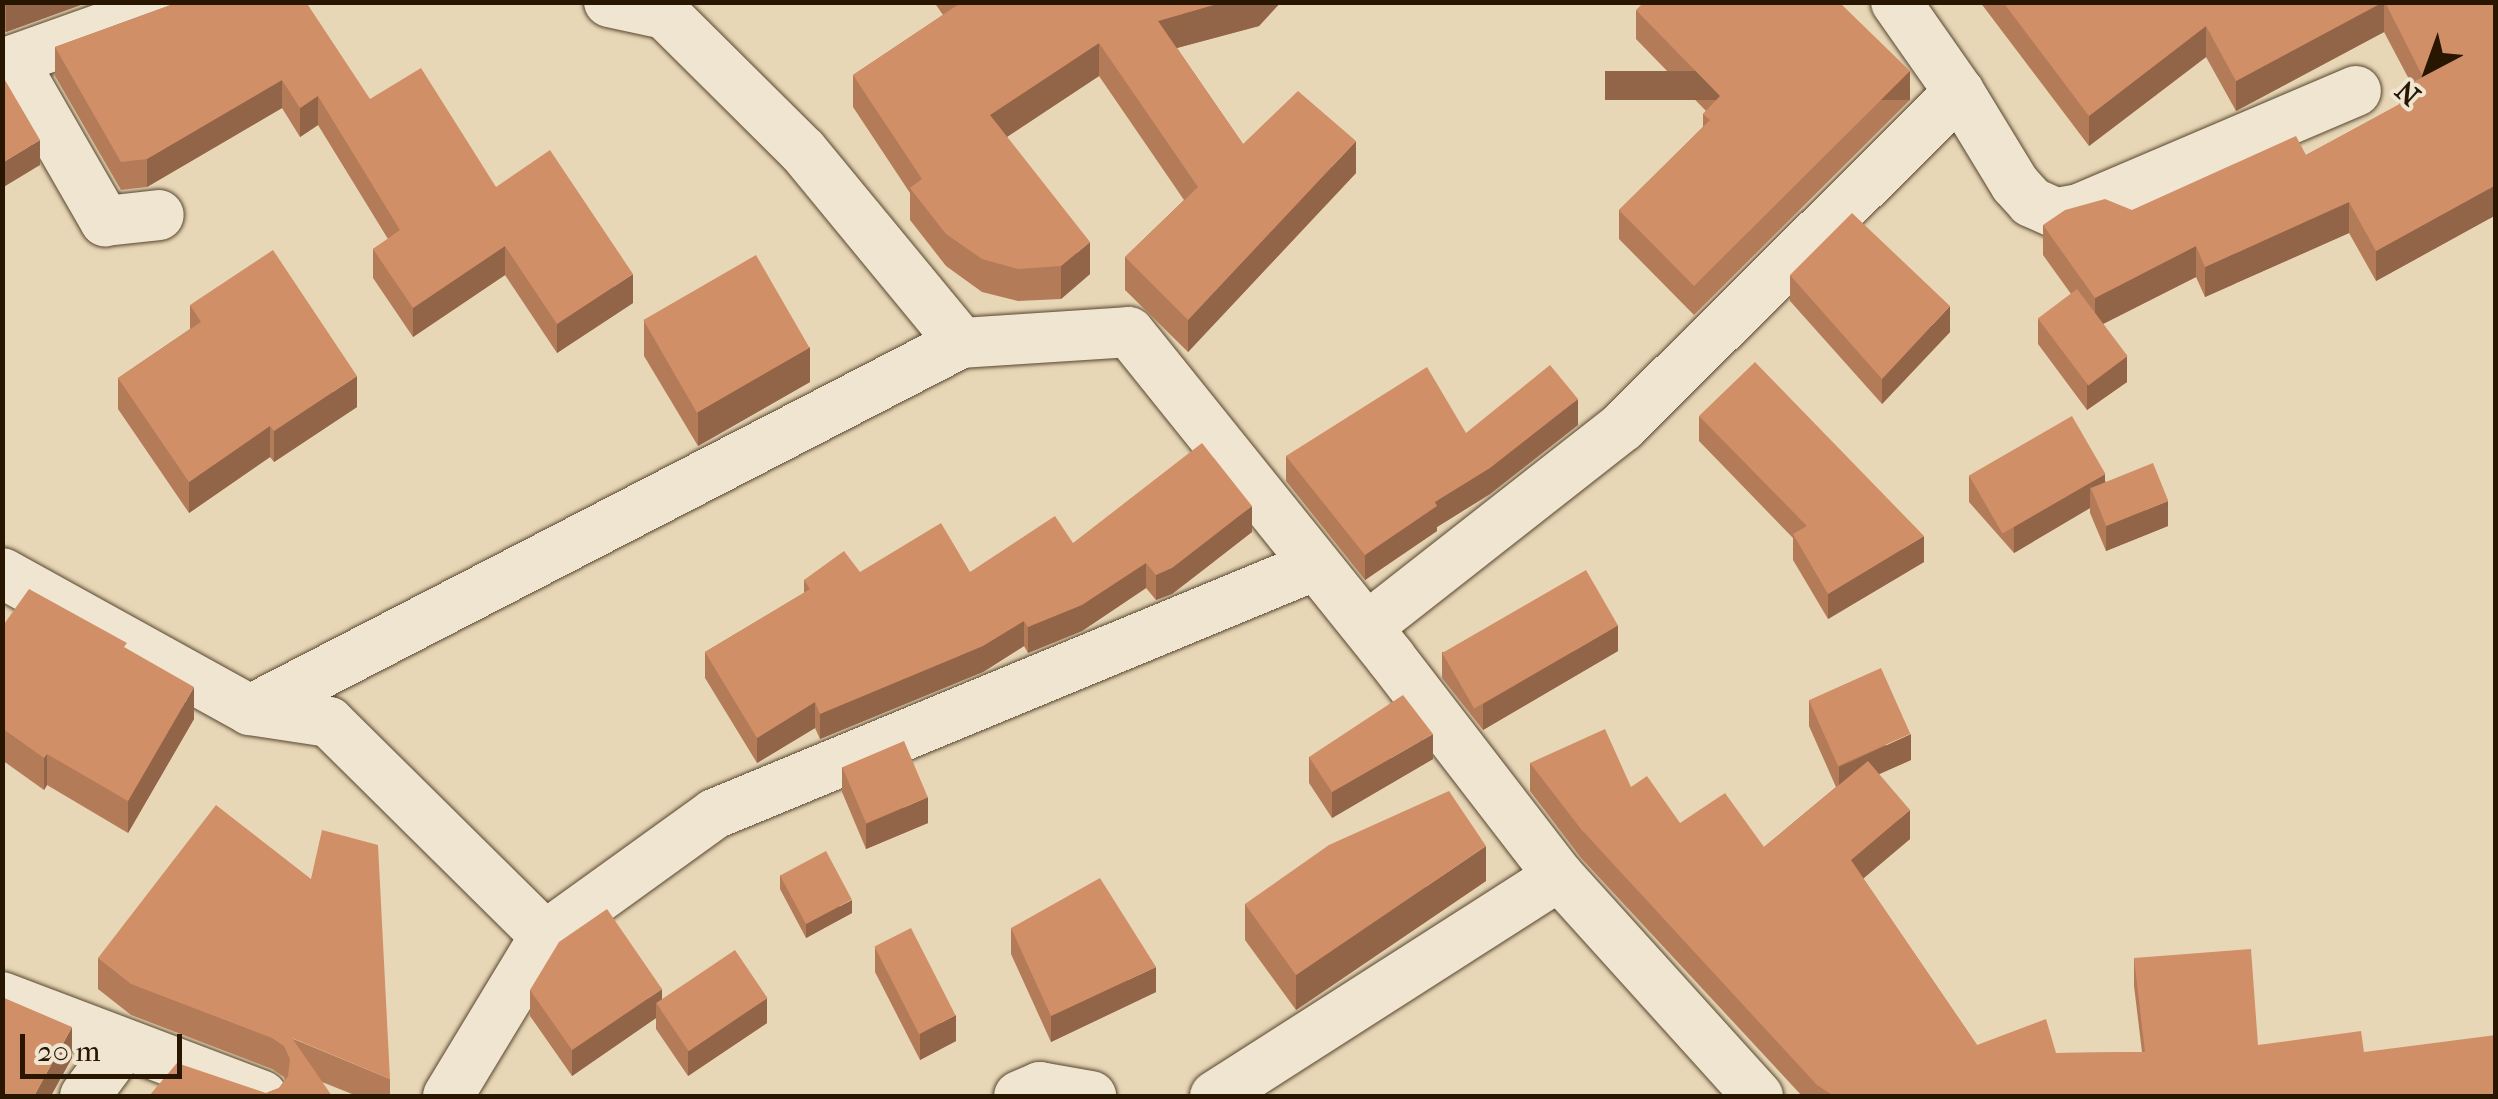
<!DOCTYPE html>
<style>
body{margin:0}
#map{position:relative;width:2498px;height:1099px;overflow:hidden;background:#e8d7b7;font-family:"IM FELL French Canon",serif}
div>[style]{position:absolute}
.roads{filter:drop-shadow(0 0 2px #58462e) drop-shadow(0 0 2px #58462e)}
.street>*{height:50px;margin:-25px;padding:0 25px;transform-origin:25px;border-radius:25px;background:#f0e5d0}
.wall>*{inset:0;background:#b47b59}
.shaded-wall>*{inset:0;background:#926448;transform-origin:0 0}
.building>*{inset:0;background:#d18f67;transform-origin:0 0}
span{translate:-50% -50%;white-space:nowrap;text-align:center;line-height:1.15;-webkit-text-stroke:10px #f0e5d0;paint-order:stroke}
.frame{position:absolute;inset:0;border:5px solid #281600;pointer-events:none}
.north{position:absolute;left:2378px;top:20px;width:100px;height:100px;-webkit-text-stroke:8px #f0e5d0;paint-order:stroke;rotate:221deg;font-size:28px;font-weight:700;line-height:40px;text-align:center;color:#281600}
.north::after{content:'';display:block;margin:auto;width:35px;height:45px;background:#281600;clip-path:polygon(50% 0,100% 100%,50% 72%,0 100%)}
.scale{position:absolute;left:20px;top:1034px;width:162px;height:45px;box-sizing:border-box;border:5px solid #281600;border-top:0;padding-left:12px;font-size:30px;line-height:35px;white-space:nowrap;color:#281600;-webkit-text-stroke:8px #f0e5d0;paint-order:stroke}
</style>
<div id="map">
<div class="roads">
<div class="street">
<i style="left:609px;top:2px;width:57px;rotate:12.1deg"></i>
<i style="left:665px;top:14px;width:194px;rotate:44.8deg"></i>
<i style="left:803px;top:151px;width:249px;rotate:50.5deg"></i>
<i style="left:961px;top:343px;width:168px;rotate:-3.7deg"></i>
<i style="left:1129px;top:332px;width:418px;rotate:51.2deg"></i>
<i style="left:1391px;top:658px;width:275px;rotate:52.4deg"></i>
<i style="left:1559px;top:876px;width:297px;rotate:47.9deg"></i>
<i style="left:13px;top:61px;width:185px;rotate:60.1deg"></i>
<i style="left:105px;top:221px;width:54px;rotate:-6.3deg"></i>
<i style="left:2px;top:64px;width:185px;rotate:-19.6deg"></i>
<i style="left:1959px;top:92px;width:108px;rotate:58.7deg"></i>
<i style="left:2015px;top:184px;width:24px;rotate:48deg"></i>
<i style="left:2031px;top:202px;width:27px;rotate:24deg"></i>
<i style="left:2056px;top:213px;width:23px;rotate:-10deg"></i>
<i style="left:2079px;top:209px;width:301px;rotate:-23.1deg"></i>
<i style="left:2px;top:573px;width:283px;rotate:28.9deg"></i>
<i style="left:250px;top:710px;width:80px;rotate:8.6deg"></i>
<i style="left:329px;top:722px;width:304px;rotate:44.7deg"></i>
<i style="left:1367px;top:627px;width:324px;rotate:-38.1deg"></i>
<i style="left:1622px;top:427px;width:475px;rotate:-44.8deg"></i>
<i style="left:1959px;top:92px;width:110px;rotate:-125deg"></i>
<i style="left:250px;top:710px;width:800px;rotate:-27.3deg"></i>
<i style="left:2px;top:997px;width:278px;rotate:20.8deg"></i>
<i style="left:85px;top:1096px;width:62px;rotate:-53.5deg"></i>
<i style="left:448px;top:1096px;width:187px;rotate:-58.8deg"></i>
<i style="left:545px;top:936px;width:208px;rotate:-35.8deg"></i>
<i style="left:714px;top:814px;width:651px;rotate:-22.47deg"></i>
<i style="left:1019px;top:1096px;width:23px;rotate:-23deg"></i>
<i style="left:1040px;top:1087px;width:52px;rotate:10deg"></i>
<i style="left:1215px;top:1096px;width:408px;rotate:-32.6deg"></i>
</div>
</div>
<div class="wall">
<i style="clip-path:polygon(2px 2px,89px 2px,6px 32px,2px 30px)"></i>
<i style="clip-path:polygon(179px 2px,370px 99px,496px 187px,633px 303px,557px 353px,505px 275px,413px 337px,373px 278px,373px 249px,388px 239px,318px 125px,300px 137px,282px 108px,147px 187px,121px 190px,55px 76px,55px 47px)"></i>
<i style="clip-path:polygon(934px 2px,1281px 2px,1259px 26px,1177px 48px,1243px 144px,1356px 173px,1188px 352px,1125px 290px,1125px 257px,1184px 200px,1099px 76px,1007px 137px,1090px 274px,1061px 299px,1018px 301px,982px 292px,946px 266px,910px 220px,910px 193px,853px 107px,853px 75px,943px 15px)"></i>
<i style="clip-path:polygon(1980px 2px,2496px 2px,2496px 215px,2376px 281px,2349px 233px,2205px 297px,2196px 277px,2103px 324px,2127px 382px,2087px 410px,2038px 344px,2038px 319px,2071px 294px,2043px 255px,2043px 225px,2132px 210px,2306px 155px,2399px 105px,2399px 89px,2411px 83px,2384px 32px,2236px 111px,2206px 57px,2089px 146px)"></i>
<i style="clip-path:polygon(1636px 10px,1910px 100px,1694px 315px,1619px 239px,1619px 210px,1703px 127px,1703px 114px,1706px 111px,1636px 39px)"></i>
<i style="clip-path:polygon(1790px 275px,1950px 332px,1882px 404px,1790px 301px)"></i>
<i style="clip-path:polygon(190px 305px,357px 407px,274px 462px,270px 457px,189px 513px,118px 409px,118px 378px,190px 329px)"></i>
<i style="clip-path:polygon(644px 321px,810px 382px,698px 446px,644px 356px)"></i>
<i style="clip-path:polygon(1699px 416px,1924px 562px,1828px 619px,1793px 560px,1793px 538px,1699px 441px)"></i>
<i style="clip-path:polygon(1578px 425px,1490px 494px,1437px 527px,1437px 531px,1365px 580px,1286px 481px,1286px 456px,1466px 433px)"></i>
<i style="clip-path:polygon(1969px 476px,2105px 481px,2168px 526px,2106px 551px,2090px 513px,2090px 508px,2014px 553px,1969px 502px)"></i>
<i style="clip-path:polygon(1252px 532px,1172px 594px,1156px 600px,1146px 588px,1082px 631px,1028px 653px,1024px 646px,983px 672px,820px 739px,815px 728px,757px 763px,705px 678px,705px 652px,804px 593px,804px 580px,860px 572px,970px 572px,1073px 543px)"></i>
<i style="clip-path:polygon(2px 627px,127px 649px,194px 719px,128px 833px,47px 785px,44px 790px,2px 760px)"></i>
<i style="clip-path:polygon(1618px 651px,1483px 730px,1442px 678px,1442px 652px)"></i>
<i style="clip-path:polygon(1809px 700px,1911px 760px,1879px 774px,1910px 839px,1863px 878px,1977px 1045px,2056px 1053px,2142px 1052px,2134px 986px,2134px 958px,2258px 1045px,2364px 1052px,2496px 1096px,1802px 1096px,1581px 858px,1530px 791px,1530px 763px,1631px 787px,1680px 823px,1764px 847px,1836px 787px,1809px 726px)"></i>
<i style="clip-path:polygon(1309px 757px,1433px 759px,1332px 818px,1309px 783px)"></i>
<i style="clip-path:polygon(842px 767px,928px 823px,866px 849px,842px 792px)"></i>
<i style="clip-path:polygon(780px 875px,852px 913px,806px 938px,780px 889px)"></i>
<i style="clip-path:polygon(1486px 881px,1296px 1010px,1245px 940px,1245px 904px)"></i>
<i style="clip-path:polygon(1011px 928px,1156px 992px,1051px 1042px,1011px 954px)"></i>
<i style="clip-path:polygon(875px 947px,956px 1041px,920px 1060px,875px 972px)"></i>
<i style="clip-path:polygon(98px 958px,390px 1079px,390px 1096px,357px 1096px,322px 1082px,266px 1093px,279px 1088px,285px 1080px,284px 1077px,272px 1069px,131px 1015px,98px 989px)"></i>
<i style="clip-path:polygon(530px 990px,662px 999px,767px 1023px,688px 1076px,656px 1029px,656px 1018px,572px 1076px,530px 1016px)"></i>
</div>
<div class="shaded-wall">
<i style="clip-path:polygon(8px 2px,89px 2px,6px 32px,6px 3px)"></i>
<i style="clip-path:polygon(1224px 2px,1281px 2px,1259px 26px,1158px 53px,1158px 21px)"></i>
<i style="clip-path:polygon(2384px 2px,2384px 32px,2236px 111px,2236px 81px)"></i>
<i style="clip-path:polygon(2206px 26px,2206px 57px,2089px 146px,2089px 116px)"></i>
<i style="clip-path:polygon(1099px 43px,1099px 76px,990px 148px,990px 115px)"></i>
<i style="left:1910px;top:71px;width:29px;height:305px;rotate:90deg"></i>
<i style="clip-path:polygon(282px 80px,282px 108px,147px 187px,147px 159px)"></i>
<i style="clip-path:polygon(318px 96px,318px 125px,300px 137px,300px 108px)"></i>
<i style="clip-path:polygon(40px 140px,40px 165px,2px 188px,2px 163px)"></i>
<i style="clip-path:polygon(1356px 141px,1356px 173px,1188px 352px,1188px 320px)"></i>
<i style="clip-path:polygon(2496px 185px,2496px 215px,2376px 281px,2376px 251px)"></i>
<i style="clip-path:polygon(2349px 202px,2349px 233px,2205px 297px,2205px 267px)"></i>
<i style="clip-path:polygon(1090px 242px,1090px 274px,1061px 299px,1061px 266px)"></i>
<i style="clip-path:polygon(505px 246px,505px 275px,413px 337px,413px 308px)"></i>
<i style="clip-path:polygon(2196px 246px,2196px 277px,2095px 328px,2095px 298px)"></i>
<i style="clip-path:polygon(633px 274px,633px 303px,557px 353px,557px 324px)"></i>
<i style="clip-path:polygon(1950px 306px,1950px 332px,1882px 404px,1882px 379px)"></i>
<i style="clip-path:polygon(810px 347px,810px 382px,698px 446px,698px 411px)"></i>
<i style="clip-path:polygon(2127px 356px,2127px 382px,2087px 410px,2087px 385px)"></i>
<i style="clip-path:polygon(357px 376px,357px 407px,274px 462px,274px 431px)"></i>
<i style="clip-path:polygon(1578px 399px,1578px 425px,1490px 494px,1437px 527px,1437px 531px,1365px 580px,1365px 555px,1435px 502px)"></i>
<i style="clip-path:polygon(270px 426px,270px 457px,189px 513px,189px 482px)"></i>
<i style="clip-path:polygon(2105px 474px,2105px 499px,2090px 487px,2090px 508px,2014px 553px,2014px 527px)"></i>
<i style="clip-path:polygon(2168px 501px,2168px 526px,2106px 551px,2106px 526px)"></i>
<i style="clip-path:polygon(1252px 506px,1252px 532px,1172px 594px,1156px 600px,1156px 575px)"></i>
<i style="clip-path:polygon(1924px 536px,1924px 562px,1828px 619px,1828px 594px)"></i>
<i style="clip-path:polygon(1146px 563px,1146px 588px,1082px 631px,1028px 653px,1028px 627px)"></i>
<i style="clip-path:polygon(1024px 621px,1024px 646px,983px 672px,820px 739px,820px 714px)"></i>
<i style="clip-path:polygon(1618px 625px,1618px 651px,1483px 730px,1483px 704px)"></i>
<i style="clip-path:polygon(194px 687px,194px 719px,128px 833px,128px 801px)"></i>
<i style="clip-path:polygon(815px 702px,815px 728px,757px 763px,757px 738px)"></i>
<i style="clip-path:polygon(1433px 734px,1433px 759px,1332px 818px,1332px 792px)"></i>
<i style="clip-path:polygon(1911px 734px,1911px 760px,1839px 792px,1839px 767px)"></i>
<i style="clip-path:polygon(47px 754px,47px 785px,44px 790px,44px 758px)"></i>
<i style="clip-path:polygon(928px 797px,928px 823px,866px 849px,866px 824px)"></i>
<i style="clip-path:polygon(1910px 810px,1910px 839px,1851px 889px,1851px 860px)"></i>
<i style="clip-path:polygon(1486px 846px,1486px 881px,1296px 1010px,1296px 975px)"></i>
<i style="clip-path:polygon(852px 900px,852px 913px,806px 938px,806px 924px)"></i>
<i style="clip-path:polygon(1156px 967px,1156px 992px,1051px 1042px,1051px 1016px)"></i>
<i style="clip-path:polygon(662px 989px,662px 1011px,656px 1003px,656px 1018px,572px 1076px,572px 1050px)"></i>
<i style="clip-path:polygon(767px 998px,767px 1023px,688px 1076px,688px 1050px)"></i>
<i style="clip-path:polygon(956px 1015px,956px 1041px,920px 1060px,920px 1034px)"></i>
<i style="clip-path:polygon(72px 1027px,72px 1058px,51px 1096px,34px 1096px)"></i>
</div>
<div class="building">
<i style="clip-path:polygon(179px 2px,306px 2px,370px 99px,421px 68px,496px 187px,550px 150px,633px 274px,557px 324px,505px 246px,413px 308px,373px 249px,400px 230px,318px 96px,300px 108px,282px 80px,147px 159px,121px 162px,55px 47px)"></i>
<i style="clip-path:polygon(957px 2px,1224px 2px,1158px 21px,1243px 144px,1298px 91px,1356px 141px,1188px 320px,1125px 257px,1198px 187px,1099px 43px,990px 115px,1090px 242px,1061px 266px,1018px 269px,982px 259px,946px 234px,910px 188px,922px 179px,853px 75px,959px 4px)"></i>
<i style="clip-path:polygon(1644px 2px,1839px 2px,1910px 71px,1694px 286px,1619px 210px,1710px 120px,1703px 114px,1720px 96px,1636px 10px)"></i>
<i style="clip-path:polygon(2003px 2px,2383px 2px,2236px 81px,2206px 26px,2089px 116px)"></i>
<i style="clip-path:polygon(2385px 2px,2496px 2px,2496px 185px,2376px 251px,2349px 202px,2205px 267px,2196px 246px,2095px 298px,2043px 225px,2065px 210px,2105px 199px,2132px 210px,2296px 136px,2306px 155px,2405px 101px,2399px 89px,2423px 77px)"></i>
<i style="clip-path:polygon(2px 75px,40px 140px,2px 163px)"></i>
<i style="clip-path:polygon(1852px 213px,1950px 306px,1882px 379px,1790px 275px)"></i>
<i style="clip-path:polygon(273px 250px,357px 376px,274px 431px,270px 426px,189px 482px,118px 378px,201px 322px,190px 305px)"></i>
<i style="left:756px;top:255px;width:107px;height:130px;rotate:60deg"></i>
<i style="left:2077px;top:289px;width:84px;height:49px;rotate:53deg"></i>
<i style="clip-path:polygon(1755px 362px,1924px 536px,1828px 594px,1793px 534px,1807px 526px,1699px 416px)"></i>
<i style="clip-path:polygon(1550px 365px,1578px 399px,1490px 468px,1435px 502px,1437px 506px,1365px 555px,1286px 456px,1427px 367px,1466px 433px)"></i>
<i style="left:2072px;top:416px;width:67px;height:119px;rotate:60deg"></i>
<i style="clip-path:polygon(1202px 443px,1252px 506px,1172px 568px,1156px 575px,1146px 563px,1082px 605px,1028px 627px,1024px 621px,983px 646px,820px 714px,815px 702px,757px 738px,705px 652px,810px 589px,804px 580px,844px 551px,860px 572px,941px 523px,970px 572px,1055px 516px,1073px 543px)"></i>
<i style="left:2153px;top:463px;width:41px;height:67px;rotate:68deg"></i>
<i style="left:1586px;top:570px;width:64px;height:166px;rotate:60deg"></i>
<i style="clip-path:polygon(29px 589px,127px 643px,124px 647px,194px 687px,128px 801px,47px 754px,44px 758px,2px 728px,2px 627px)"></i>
<i style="left:1881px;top:668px;width:72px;height:79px;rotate:66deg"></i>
<i style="clip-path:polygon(1403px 695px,1433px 734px,1332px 792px,1309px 757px)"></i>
<i style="clip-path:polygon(1605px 729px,1631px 787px,1647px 776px,1680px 823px,1725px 793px,1764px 847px,1868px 761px,1910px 810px,1851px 860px,1977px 1045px,2046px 1019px,2056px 1053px,2145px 1052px,2134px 958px,2251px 949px,2258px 1045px,2361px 1031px,2364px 1052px,2496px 1035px,2496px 1096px,1834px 1096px,1817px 1085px,1581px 829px,1530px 763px)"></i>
<i style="left:904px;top:741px;width:61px;height:67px;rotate:67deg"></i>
<i style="clip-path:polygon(1449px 791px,1486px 846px,1296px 975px,1245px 904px,1329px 845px)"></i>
<i style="clip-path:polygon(216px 805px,311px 879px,322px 830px,378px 845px,390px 1079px,292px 1038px,332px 1096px,149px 1096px,177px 1063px,266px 1093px,279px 1088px,288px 1076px,290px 1059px,284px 1046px,272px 1038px,131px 984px,98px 958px)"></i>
<i style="left:826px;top:851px;width:55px;height:52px;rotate:62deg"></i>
<i style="clip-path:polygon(1100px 878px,1156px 967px,1051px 1016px,1011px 928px)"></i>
<i style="clip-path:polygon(607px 909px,662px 989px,572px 1050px,530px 990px,559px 942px)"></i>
<i style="left:911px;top:928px;width:98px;height:41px;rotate:63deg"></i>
<i style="left:735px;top:950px;width:58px;height:95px;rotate:56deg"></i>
<i style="clip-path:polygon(2px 997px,72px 1027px,34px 1096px,2px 1096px)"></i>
</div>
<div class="frame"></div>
<div class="north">N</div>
<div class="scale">20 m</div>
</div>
